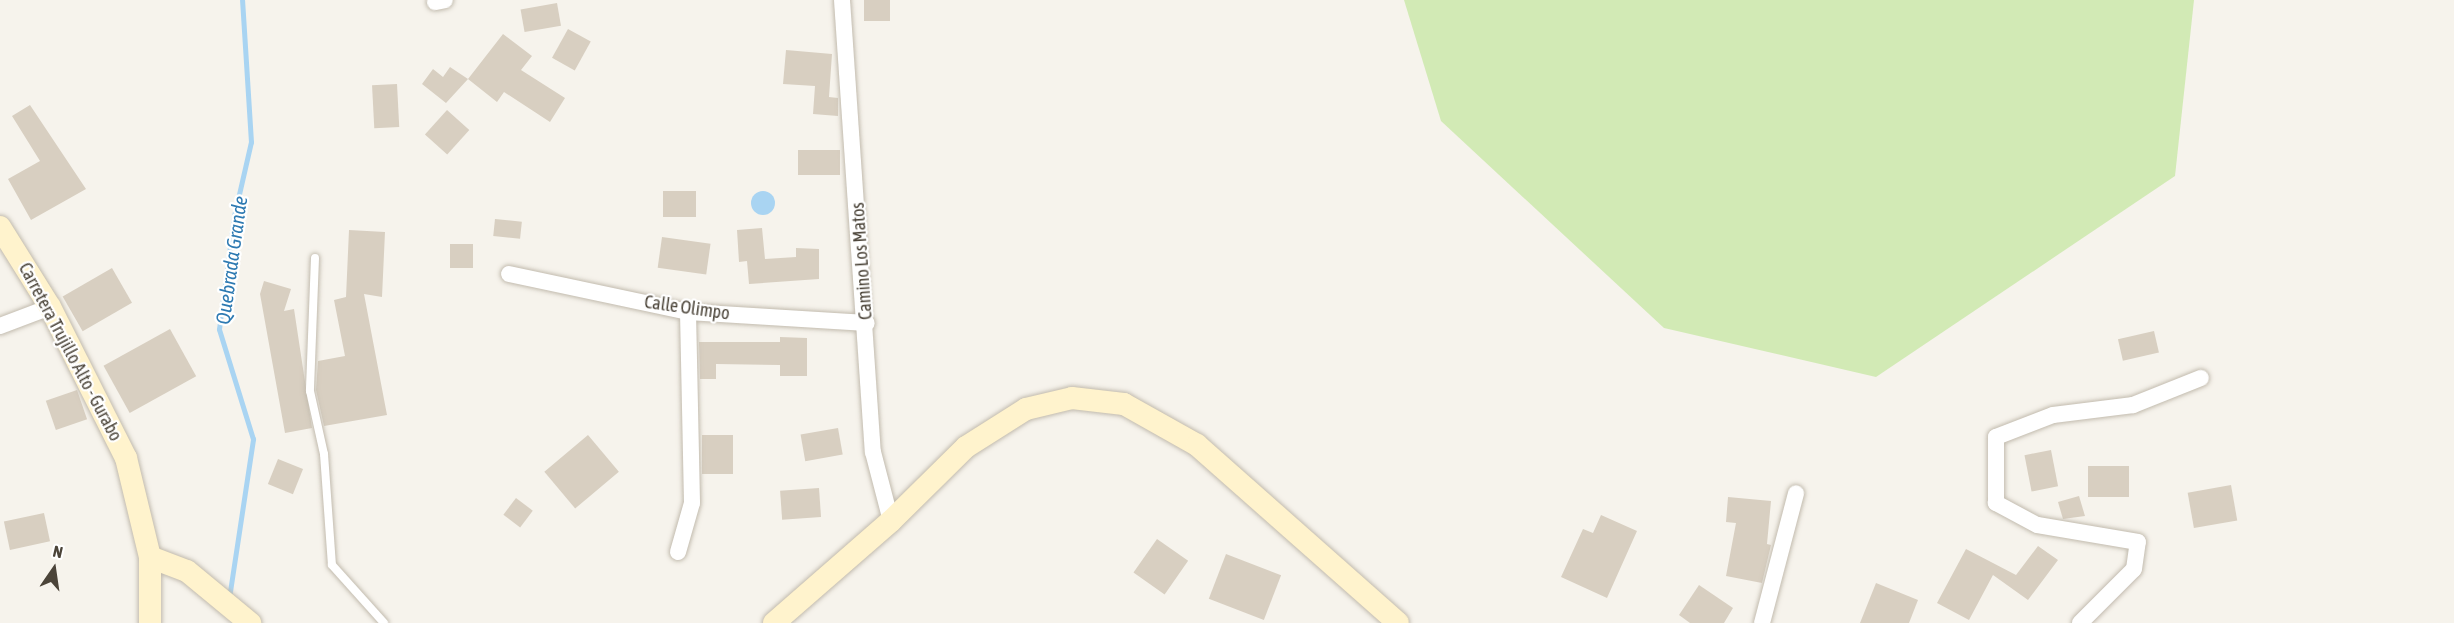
<!DOCTYPE html>
<style>
body{margin:0}
#map{position:relative;width:2454px;height:623px;overflow:hidden;background:#f6f3ec;font-family:"Asap Condensed",sans-serif}
div>[style]{position:absolute}
.green>*{inset:0;background:#d2eab5}
.water>*{inset:0;background:#a9d4f2}
.round{border-radius:50%}
.stream>*{height:5px;margin:-2.5px;padding:0 2.5px;transform-origin:2.5px;border-radius:2.5px;background:#a9d4f2}
.building>*{inset:0;background:#d8cfc1;transform-origin:0 0}
.roads{filter:drop-shadow(0 0 2px #c2bbae) drop-shadow(0 0 2px #c2bbae)}
.lane>*{height:8px;margin:-4px;padding:0 4px;transform-origin:4px;border-radius:4px;background:#fff}
.street>*{height:16px;margin:-8px;padding:0 8px;transform-origin:8px;border-radius:8px;background:#fff}
.secondary>*{height:22px;margin:-11px;padding:0 11px;transform-origin:11px;border-radius:11px;background:#fff3cd}
span{translate:-50% -50%;white-space:nowrap;text-align:center;line-height:1.15;-webkit-text-stroke:4.5px #fff;paint-order:stroke}
.street-label{font-size:18px;color:#4b4439}
.water-label{font-size:20px;color:#2e7ab2;font-style:italic}
.north{position:absolute;left:24px;top:539px;width:60px;height:60px;-webkit-text-stroke:4px #fff;paint-order:stroke;rotate:13deg;font-size:16px;font-weight:700;line-height:24px;text-align:center;color:#4b4439}
.north::after{content:'';display:block;margin:auto;width:21px;height:27px;background:#4b4439;clip-path:polygon(50% 0,100% 100%,50% 72%,0 100%)}
</style>
<div id="map">
<div class="green">
<i style="clip-path:polygon(1404px 0,2194px 0,2175px 176px,1876px 377px,1664px 328px,1441px 121px)"></i>
</div>
<div class="water">
<i class="round" style="left:751px;top:191px;width:24px;height:24px"></i>
</div>
<div class="stream">
<i style="left:229px;top:598px;width:161px;rotate:-81.4deg"></i>
<i style="left:253px;top:439px;width:115px;rotate:-107.2deg"></i>
<i style="left:219px;top:329px;width:114px;rotate:-82.4deg"></i>
<i style="left:234px;top:216px;width:76px;rotate:-77.1deg"></i>
<i style="left:251px;top:142px;width:142px;rotate:-93.6deg"></i>
</div>
<div class="building">
<i style="left:864px;top:0;width:26px;height:21px"></i>
<i style="left:557px;top:3px;width:23px;height:37px;rotate:80deg"></i>
<i style="left:568px;top:29px;width:26px;height:33px;rotate:29deg"></i>
<i style="clip-path:polygon(503px 34px,532px 56px,521px 70px,565px 98px,550px 122px,504px 92px,497px 102px,468px 79px)"></i>
<i style="clip-path:polygon(786px 50px,832px 54px,829px 97px,838px 98px,838px 116px,813px 114px,815px 86px,783px 84px)"></i>
<i style="clip-path:polygon(450px 67px,468px 79px,446px 103px,422px 84px,433px 69px,443px 77px)"></i>
<i style="left:397px;top:84px;width:43px;height:25px;rotate:87deg"></i>
<i style="clip-path:polygon(30px 105px,86px 189px,31px 220px,8px 179px,40px 161px,12px 116px)"></i>
<i style="left:447px;top:110px;width:30px;height:33px;rotate:42deg"></i>
<i style="left:798px;top:150px;width:42px;height:25px"></i>
<i style="left:663px;top:191px;width:33px;height:26px"></i>
<i style="left:495px;top:219px;width:27px;height:17px;rotate:6deg"></i>
<i style="clip-path:polygon(762px 228px,765px 259px,796px 257px,796px 248px,819px 249px,819px 279px,749px 284px,747px 261px,739px 262px,737px 230px)"></i>
<i style="clip-path:polygon(349px 230px,385px 232px,382px 297px,364px 294px,387px 415px,324px 426px,316px 390px,318px 361px,345px 356px,334px 300px,346px 297px)"></i>
<i style="left:662px;top:237px;width:49px;height:31px;rotate:8deg"></i>
<i style="left:450px;top:244px;width:23px;height:24px"></i>
<i style="left:112px;top:268px;width:40px;height:57px;rotate:60deg"></i>
<i style="clip-path:polygon(264px 281px,291px 289px,284px 311px,294px 309px,312px 428px,285px 433px,260px 294px)"></i>
<i style="left:170px;top:329px;width:54px;height:76px;rotate:61deg"></i>
<i style="left:2154px;top:331px;width:22px;height:37px;rotate:77deg"></i>
<i style="clip-path:polygon(780px 337px,807px 338px,807px 376px,780px 376px,780px 365px,716px 364px,716px 379px,700px 379px,699px 342px,780px 342px)"></i>
<i style="left:77px;top:390px;width:31px;height:33px;rotate:71deg"></i>
<i style="left:838px;top:428px;width:27px;height:38px;rotate:80deg"></i>
<i style="left:588px;top:435px;width:48px;height:57px;rotate:50deg"></i>
<i style="left:702px;top:435px;width:31px;height:39px"></i>
<i style="left:2051px;top:450px;width:37px;height:27px;rotate:79deg"></i>
<i style="left:278px;top:459px;width:27px;height:27px;rotate:22deg"></i>
<i style="left:2088px;top:466px;width:41px;height:31px"></i>
<i style="left:2231px;top:485px;width:36px;height:44px;rotate:80deg"></i>
<i style="left:819px;top:488px;width:29px;height:39px;rotate:86deg"></i>
<i style="clip-path:polygon(2079px 496px,2085px 516px,2063px 519px,2058px 502px)"></i>
<i style="clip-path:polygon(1728px 497px,1771px 501px,1767px 544px,1771px 545px,1762px 583px,1726px 576px,1736px 523px,1726px 522px)"></i>
<i style="left:516px;top:498px;width:21px;height:21px;rotate:37deg"></i>
<i style="left:44px;top:513px;width:29px;height:41px;rotate:78deg"></i>
<i style="clip-path:polygon(1601px 515px,1637px 531px,1607px 598px,1561px 577px,1583px 529px,1593px 533px)"></i>
<i style="left:1157px;top:539px;width:38px;height:41px;rotate:35deg"></i>
<i style="clip-path:polygon(2038px 546px,2058px 560px,2028px 600px,1993px 575px,1969px 620px,1937px 603px,1966px 549px,2016px 575px)"></i>
<i style="left:1226px;top:554px;width:59px;height:48px;rotate:21deg"></i>
<i style="clip-path:polygon(1876px 583px,1918px 600px,1909px 623px,1860px 623px)"></i>
<i style="clip-path:polygon(1699px 585px,1733px 608px,1724px 623px,1690px 623px,1679px 615px)"></i>
</div>
<div class="roads">
<div class="lane">
<i style="left:315px;top:258px;width:133px;rotate:92.2deg"></i>
<i style="left:310px;top:391px;width:65px;rotate:77.5deg"></i>
<i style="left:324px;top:454px;width:111px;rotate:85.9deg"></i>
<i style="left:332px;top:565px;width:78px;rotate:48.1deg"></i>
</div>
<div class="street">
<i style="left:842px;top:0;width:453px;rotate:86.1deg"></i>
<i style="left:873px;top:452px;width:71px;rotate:75.4deg"></i>
<i style="left:435px;top:2px;width:10px;rotate:-11deg"></i>
<i style="left:509px;top:274px;width:183px;rotate:12deg"></i>
<i style="left:688px;top:312px;width:179px;rotate:3.5deg"></i>
<i style="left:0;top:326px;width:53px;rotate:-20.8deg"></i>
<i style="left:678px;top:552px;width:51px;rotate:-74.1deg"></i>
<i style="left:692px;top:503px;width:191px;rotate:-91.2deg"></i>
<i style="left:1762px;top:623px;width:134px;rotate:-75.3deg"></i>
<i style="left:2080px;top:623px;width:76px;rotate:-45deg"></i>
<i style="left:2134px;top:569px;width:27px;rotate:-82deg"></i>
<i style="left:2138px;top:542px;width:102px;rotate:-170.4deg"></i>
<i style="left:2037px;top:525px;width:47px;rotate:-151.8deg"></i>
<i style="left:1996px;top:503px;width:66px;rotate:-90deg"></i>
<i style="left:1996px;top:437px;width:61px;rotate:-21.1deg"></i>
<i style="left:2053px;top:415px;width:81px;rotate:-7.1deg"></i>
<i style="left:2133px;top:405px;width:73px;rotate:-21.7deg"></i>
</div>
<div class="secondary">
<i style="left:0;top:227px;width:94px;rotate:58deg"></i>
<i style="left:50px;top:307px;width:169px;rotate:63.3deg"></i>
<i style="left:126px;top:458px;width:102px;rotate:76.4deg"></i>
<i style="left:150px;top:557px;width:66px;rotate:90deg"></i>
<i style="left:150px;top:557px;width:40px;rotate:21deg"></i>
<i style="left:187px;top:571px;width:82px;rotate:39.5deg"></i>
<i style="left:774px;top:623px;width:155px;rotate:-41.1deg"></i>
<i style="left:891px;top:521px;width:105px;rotate:-44.6deg"></i>
<i style="left:966px;top:447px;width:71px;rotate:-32.3deg"></i>
<i style="left:1026px;top:409px;width:47px;rotate:-13.4deg"></i>
<i style="left:1072px;top:398px;width:52px;rotate:6.6deg"></i>
<i style="left:1124px;top:404px;width:84px;rotate:29.3deg"></i>
<i style="left:1197px;top:445px;width:268px;rotate:41.5deg"></i>
</div>
</div>
<div class="street-label">
<span style="left:862px;top:261px;rotate:-94deg">Camino Los Matos</span>
<span style="left:687px;top:308px;rotate:8deg">Calle Olimpo</span>
<span style="left:70px;top:352px;rotate:62deg">Carretera Trujillo Alto - Gurabo</span>
</div>
<div class="water-label">
<span style="left:231px;top:260px;rotate:-82deg">Quebrada Grande</span>
</div>
<div class="north">N</div>
</div>
